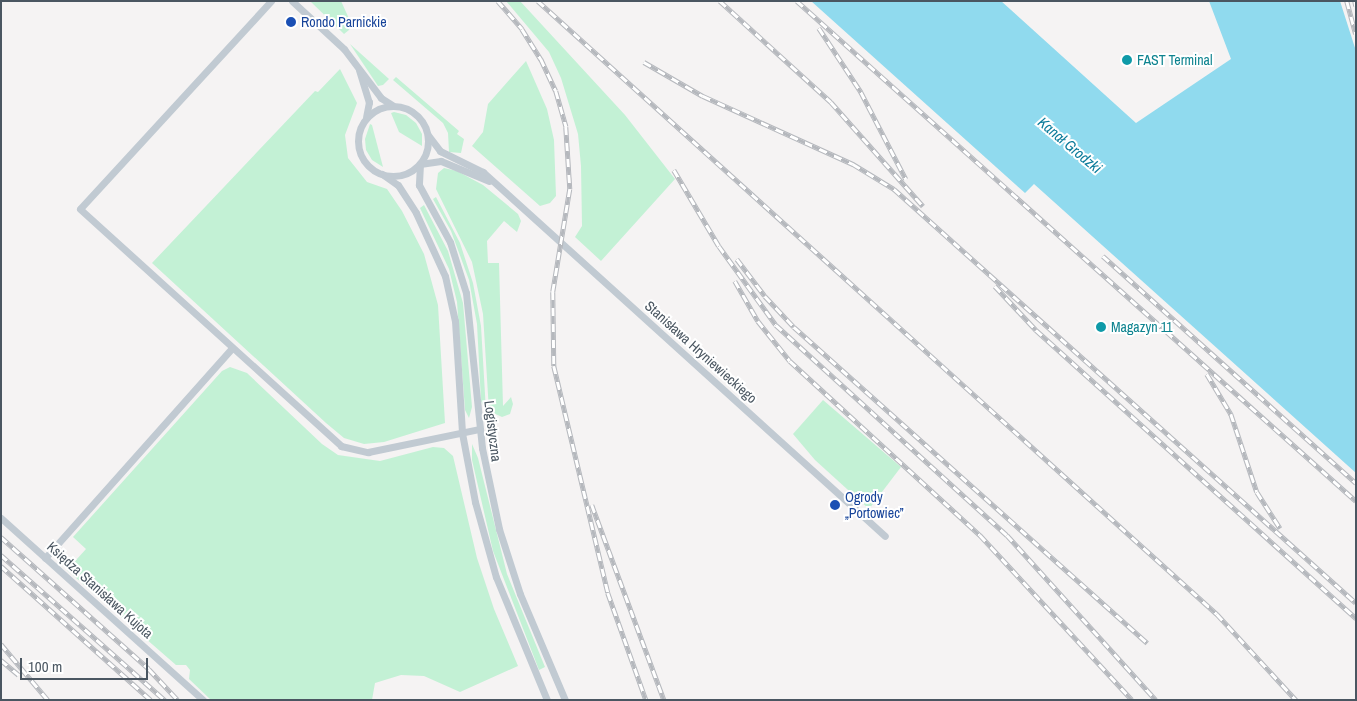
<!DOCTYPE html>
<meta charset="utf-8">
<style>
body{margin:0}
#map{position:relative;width:1357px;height:701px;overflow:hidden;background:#f5f3f3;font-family:"Archivo Narrow",sans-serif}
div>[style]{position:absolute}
.green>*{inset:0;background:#c3f1d5}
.water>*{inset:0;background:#90daee}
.street>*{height:7px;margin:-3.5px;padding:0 3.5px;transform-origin:3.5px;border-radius:3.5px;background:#c1cad2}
.street>.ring{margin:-3.5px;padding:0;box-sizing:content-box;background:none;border:7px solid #c1cad2;border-radius:50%}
.rail>*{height:4.5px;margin-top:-2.25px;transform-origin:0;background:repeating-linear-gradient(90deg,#fff 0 8px,#b5b8bd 0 16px);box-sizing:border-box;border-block:1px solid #b5b8bd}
.dots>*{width:14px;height:14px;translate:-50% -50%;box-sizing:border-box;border:2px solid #fff;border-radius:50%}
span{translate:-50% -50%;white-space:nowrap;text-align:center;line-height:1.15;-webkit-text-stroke:4px #fff;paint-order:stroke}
.transit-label{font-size:14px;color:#164399}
.left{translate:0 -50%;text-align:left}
.culture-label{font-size:14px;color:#0d838f}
.street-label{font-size:14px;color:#4a5661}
.water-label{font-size:15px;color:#0c7c9b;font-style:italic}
.frame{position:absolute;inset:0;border:2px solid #4a5661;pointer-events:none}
.scale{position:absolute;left:20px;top:658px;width:128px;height:22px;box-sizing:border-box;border:2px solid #4a5661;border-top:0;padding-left:6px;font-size:15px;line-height:18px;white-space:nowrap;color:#4a5661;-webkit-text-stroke:4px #fff;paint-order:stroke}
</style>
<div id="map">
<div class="green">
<i style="clip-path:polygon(310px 1px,341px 1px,351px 23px,349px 30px,344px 34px)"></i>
<i style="clip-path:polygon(506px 1px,520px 1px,625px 115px,675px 179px,601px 261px,575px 237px,582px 226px,581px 166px,578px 134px,561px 78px,549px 52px)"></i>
<i style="clip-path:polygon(350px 44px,389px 79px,383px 85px,378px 86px)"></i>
<i style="clip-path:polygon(526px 61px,547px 109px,554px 140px,556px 196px,550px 203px,540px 206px,472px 146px,483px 132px,488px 104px)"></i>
<i style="clip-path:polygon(340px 69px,357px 103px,345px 135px,348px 158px,367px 182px,387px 189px,402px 211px,424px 254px,438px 305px,445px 423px,384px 442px,364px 444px,344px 438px,326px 423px,152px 263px,315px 91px,318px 92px)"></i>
<i style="clip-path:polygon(396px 77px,459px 131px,457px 134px,464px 139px,461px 153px,449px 152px,448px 133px,443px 123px,393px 80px)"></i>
<i style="clip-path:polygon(394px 112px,406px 115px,416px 123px,422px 134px,422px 146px,399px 132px,391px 113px)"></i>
<i style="clip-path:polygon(370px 124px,372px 125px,383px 167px,372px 160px,366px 150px,365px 139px)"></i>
<i style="clip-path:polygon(444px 168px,457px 171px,483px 185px,518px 214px,521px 221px,517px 232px,504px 221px,487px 241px,488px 263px,499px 263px,503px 406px,511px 397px,513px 404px,510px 414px,502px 417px,489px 411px,483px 314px,472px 262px,436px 189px,438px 173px)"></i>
<i style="clip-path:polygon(436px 197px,460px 243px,473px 283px,481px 326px,486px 411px,481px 401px,477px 324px,469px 280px,451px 231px,433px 199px)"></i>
<i style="clip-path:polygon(424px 205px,448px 251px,463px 303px,472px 407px,469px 418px,465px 410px,457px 302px,449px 269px,420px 208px)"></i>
<i style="clip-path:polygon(230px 367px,247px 373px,322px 444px,338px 455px,380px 461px,433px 447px,444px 448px,453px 456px,477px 558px,494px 609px,518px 666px,460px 692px,424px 676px,401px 675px,375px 683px,372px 700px,211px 700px,189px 679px,190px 670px,186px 665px,176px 665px,67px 570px,86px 549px,73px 537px,222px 371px)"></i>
<i style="clip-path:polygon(823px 400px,901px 467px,869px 509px,815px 460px,793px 434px)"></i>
<i style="clip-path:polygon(472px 444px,478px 458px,507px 574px,545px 667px,539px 670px,493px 551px,472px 460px)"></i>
</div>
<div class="water">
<i style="clip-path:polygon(811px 1px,1001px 1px,1136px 123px,1231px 59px,1209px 1px,1340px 1px,1356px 51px,1356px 473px,1034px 184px,1025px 193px)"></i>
</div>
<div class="street">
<i style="left:271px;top:1px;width:282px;rotate:132.6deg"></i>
<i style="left:80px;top:209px;width:353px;rotate:42.2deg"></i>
<i style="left:341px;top:446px;width:28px;rotate:13deg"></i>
<i style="left:368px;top:452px;width:113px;rotate:-11.7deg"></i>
<i style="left:292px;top:1px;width:71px;rotate:42.7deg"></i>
<i style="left:344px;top:49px;width:61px;rotate:52.9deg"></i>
<i style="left:381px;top:98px;width:13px;rotate:32deg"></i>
<i style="left:359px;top:70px;width:34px;rotate:73deg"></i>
<i style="left:369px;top:102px;width:15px;rotate:101deg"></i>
<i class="ring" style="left:358px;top:106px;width:63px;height:63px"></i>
<i style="left:428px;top:135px;width:20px;rotate:53deg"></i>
<i style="left:440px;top:151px;width:48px;rotate:26deg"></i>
<i style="left:483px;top:172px;width:542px;rotate:42.16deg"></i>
<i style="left:420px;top:164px;width:21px;rotate:93deg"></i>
<i style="left:419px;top:185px;width:65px;rotate:61.5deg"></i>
<i style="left:450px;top:242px;width:53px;rotate:72.6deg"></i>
<i style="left:466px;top:293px;width:156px;rotate:84.1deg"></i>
<i style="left:482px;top:448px;width:83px;rotate:78.1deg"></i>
<i style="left:499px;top:529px;width:68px;rotate:72.1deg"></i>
<i style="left:520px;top:594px;width:115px;rotate:67deg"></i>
<i style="left:420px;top:164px;width:21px;rotate:-8deg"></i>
<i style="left:441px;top:161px;width:52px;rotate:22.6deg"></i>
<i style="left:382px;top:174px;width:19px;rotate:35deg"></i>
<i style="left:398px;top:185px;width:33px;rotate:57deg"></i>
<i style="left:416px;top:213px;width:69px;rotate:65.3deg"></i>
<i style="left:445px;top:276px;width:46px;rotate:77.5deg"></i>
<i style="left:455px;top:321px;width:112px;rotate:86.4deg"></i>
<i style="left:462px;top:433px;width:70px;rotate:79.3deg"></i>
<i style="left:475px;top:502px;width:78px;rotate:74.4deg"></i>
<i style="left:496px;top:577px;width:133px;rotate:67.5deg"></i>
<i style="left:1px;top:518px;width:272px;rotate:42deg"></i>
<i style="left:45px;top:558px;width:280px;rotate:-48.3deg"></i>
</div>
<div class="rail">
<i style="left:498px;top:1px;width:37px;rotate:49deg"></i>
<i style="left:522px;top:29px;width:36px;rotate:58deg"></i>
<i style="left:541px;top:59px;width:35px;rotate:65deg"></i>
<i style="left:556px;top:91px;width:37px;rotate:74deg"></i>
<i style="left:566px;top:127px;width:62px;rotate:86.3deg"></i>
<i style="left:570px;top:189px;width:104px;rotate:99.4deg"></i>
<i style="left:553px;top:292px;width:74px;rotate:89.2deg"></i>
<i style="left:554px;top:366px;width:233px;rotate:76.6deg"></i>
<i style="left:608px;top:593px;width:114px;rotate:70.4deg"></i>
<i style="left:538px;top:1px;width:915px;rotate:42.08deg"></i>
<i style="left:1217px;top:614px;width:117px;rotate:47.4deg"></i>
<i style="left:720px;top:1px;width:150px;rotate:42.3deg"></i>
<i style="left:831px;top:102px;width:139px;rotate:48.5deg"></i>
<i style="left:797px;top:1px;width:750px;rotate:41.81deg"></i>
<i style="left:1347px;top:1px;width:34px;rotate:75deg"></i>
<i style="left:1355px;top:1px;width:5px;rotate:79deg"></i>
<i style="left:819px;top:28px;width:77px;rotate:56.7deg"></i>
<i style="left:861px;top:92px;width:98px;rotate:62.7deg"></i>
<i style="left:644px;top:62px;width:68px;rotate:30deg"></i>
<i style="left:703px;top:96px;width:165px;rotate:24.4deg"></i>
<i style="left:853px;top:164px;width:48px;rotate:31.4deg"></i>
<i style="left:894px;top:189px;width:620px;rotate:41.86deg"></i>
<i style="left:674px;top:170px;width:88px;rotate:59.4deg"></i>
<i style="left:719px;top:246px;width:97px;rotate:54.2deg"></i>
<i style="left:776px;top:325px;width:312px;rotate:42.3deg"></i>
<i style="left:1007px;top:535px;width:222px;rotate:47.9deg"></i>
<i style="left:1103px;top:256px;width:340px;rotate:41.9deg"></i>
<i style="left:737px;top:259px;width:46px;rotate:52.9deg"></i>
<i style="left:765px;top:296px;width:42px;rotate:46.9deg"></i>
<i style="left:794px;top:327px;width:474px;rotate:41.8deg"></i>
<i style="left:735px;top:281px;width:46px;rotate:60.1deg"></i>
<i style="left:758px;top:321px;width:51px;rotate:51.3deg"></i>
<i style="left:790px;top:361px;width:258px;rotate:42.5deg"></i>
<i style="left:980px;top:535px;width:224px;rotate:47.3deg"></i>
<i style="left:995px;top:286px;width:60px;rotate:47deg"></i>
<i style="left:1036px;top:330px;width:431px;rotate:42deg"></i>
<i style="left:1207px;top:374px;width:47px;rotate:59deg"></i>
<i style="left:1231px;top:414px;width:82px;rotate:71.6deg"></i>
<i style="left:1257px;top:492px;width:43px;rotate:57.4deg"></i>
<i style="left:592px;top:505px;width:208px;rotate:69.7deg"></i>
<i style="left:1px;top:537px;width:198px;rotate:41.7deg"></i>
<i style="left:149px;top:669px;width:42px;rotate:46.9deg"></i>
<i style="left:1px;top:555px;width:219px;rotate:41.5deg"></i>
<i style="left:1px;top:566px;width:201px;rotate:41.8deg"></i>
<i style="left:1px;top:644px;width:73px;rotate:50deg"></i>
<i style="left:1px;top:660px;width:23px;rotate:40deg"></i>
</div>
<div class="dots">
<i style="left:291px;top:22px;background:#1a4fb4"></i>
<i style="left:1127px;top:60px;background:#0f9aa8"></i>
<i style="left:1101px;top:327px;background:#0f9aa8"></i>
<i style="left:835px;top:505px;background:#1a4fb4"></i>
</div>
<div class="transit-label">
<span class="left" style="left:301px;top:22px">Rondo Parnickie</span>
<span class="left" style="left:845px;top:505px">Ogrody<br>„Portowiec”</span>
</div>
<div class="culture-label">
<span class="left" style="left:1137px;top:60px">FAST Terminal</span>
<span class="left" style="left:1111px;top:327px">Magazyn 11</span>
</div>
<div class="street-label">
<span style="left:701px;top:352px;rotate:42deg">Stanisława Hryniewieckiego</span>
<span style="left:493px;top:431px;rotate:83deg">Logistyczna</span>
<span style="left:100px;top:590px;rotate:42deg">Księdza Stanisława Kujota</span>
</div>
<div class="water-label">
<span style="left:1070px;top:145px;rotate:40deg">Kanał Grodzki</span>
</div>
<div class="frame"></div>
<div class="scale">100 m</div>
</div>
